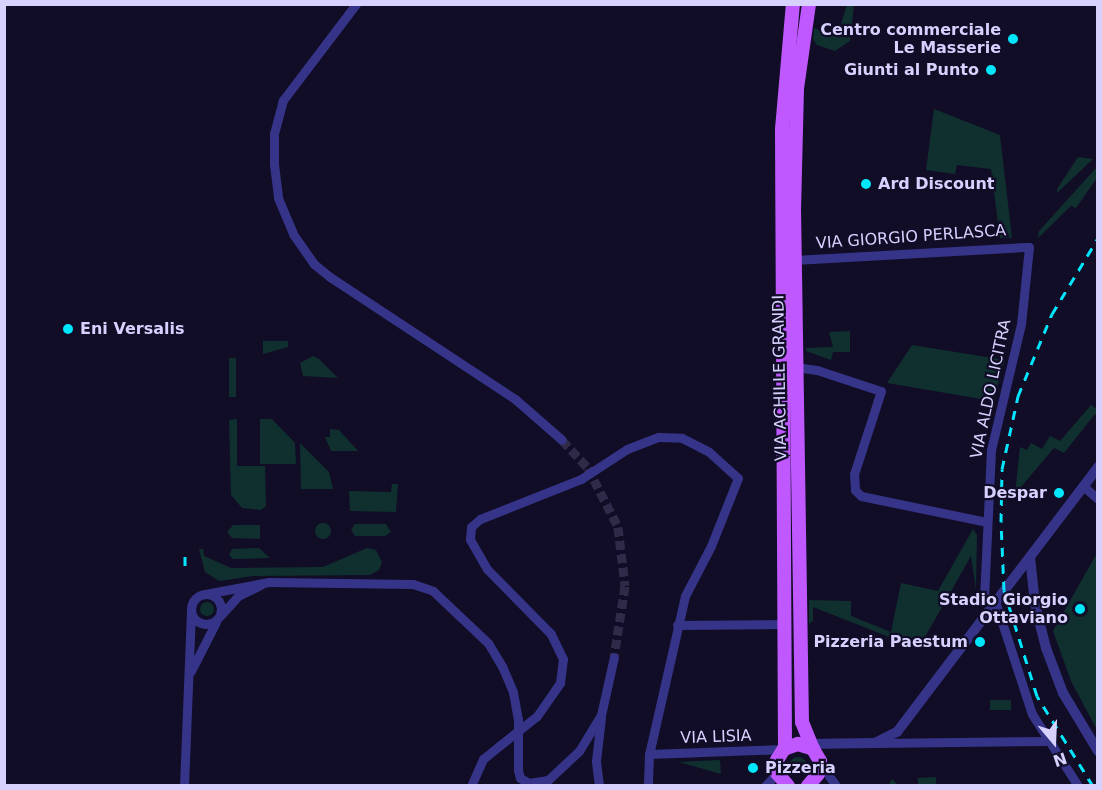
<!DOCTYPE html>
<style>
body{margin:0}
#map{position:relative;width:1102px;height:790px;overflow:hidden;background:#110d26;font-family:"DejaVu Sans",sans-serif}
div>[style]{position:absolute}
.green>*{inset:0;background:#0f302f;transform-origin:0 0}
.round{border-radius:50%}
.minor-tunnel>*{height:9px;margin-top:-4.5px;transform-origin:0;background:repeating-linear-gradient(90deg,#2f2a47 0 9px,transparent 0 13.5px)}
.minor>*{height:9px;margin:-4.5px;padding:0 4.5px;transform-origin:4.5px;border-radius:4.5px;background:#363489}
.minor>.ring{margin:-4.5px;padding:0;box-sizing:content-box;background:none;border:9px solid #363489;border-radius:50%}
.tertiary>*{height:10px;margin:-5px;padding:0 5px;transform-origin:5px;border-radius:5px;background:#363489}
.primary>*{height:14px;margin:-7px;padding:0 7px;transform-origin:7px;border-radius:7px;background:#bf58ff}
.rail>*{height:3px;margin-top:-1.5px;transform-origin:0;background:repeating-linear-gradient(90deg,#00e6fc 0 9px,transparent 0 17px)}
.minor-bridge>*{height:9px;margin:-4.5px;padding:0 4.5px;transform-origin:4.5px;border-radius:4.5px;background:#363489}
.dots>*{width:16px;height:16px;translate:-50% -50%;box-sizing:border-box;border:3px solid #110d26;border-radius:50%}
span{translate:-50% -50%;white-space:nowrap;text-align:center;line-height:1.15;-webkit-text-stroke:4.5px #110d26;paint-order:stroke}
.poi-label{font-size:16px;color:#d6d1ff;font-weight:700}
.right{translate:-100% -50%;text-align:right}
.left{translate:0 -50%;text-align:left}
.street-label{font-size:16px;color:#d6d1ff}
.frame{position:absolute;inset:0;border:6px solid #d6d1ff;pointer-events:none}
.north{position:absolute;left:1024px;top:712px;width:60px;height:60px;-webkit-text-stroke:4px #110d26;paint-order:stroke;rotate:161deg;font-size:16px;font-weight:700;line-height:24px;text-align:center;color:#d6d1ff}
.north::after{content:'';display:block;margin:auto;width:21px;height:27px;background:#d6d1ff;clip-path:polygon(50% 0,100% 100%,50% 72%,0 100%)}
</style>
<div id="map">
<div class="green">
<i style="clip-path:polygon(847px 5px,854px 5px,850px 41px,835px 51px,817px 45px,813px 39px,814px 28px,837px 37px)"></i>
<i style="clip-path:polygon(934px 109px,1000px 135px,1012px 238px,1000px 238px,991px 169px,957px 165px,955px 174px,926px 170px)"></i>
<i style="clip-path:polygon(1078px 157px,1093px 159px,1057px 193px,1057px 189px)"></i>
<i style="clip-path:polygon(1097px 167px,1097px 178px,1076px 208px,1071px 206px,1038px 238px,1039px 231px)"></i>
<i style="clip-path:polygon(850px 331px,850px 352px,833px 352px,831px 360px,806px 351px,806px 348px,833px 347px,829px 332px)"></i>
<i style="clip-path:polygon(263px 341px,288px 341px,288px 347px,263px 354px)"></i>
<i style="clip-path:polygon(912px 345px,1005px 360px,993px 401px,887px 383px)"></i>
<i style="clip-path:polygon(313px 356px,319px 359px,338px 378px,303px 376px,300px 363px)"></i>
<i style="left:229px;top:358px;width:7px;height:39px"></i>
<i style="clip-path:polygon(1091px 405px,1097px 409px,1097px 416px,1095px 414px,1064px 453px,1054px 448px,1015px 494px,1020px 447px,1027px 450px,1031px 443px,1042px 449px,1050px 436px,1060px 441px)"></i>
<i style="clip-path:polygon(237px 419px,237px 466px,265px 466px,266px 506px,261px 510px,242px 508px,231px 495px,229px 420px)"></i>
<i style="clip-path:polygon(260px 419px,272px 419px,295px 443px,296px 464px,260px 464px)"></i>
<i style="clip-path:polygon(330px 429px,339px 430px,358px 451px,331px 451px,325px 437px,330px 437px)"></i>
<i style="clip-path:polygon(300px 443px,329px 472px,333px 489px,301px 489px)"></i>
<i style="clip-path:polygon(392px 484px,398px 484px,396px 512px,350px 511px,349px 491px,391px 492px)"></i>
<i class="round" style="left:315px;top:523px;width:16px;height:16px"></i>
<i style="clip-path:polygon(355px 524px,386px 524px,391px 532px,385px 536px,355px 536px,351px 530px)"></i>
<i style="clip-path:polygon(233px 525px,260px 525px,260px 539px,232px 538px,227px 532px)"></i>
<i style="clip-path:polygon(973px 529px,977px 535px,976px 589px,971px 556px,921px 644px,910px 640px,907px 644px,813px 607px,813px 621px,809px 624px,809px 600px,851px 601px,851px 616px,891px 632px,901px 583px,938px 591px)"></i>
<i style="clip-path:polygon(259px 548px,270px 558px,233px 559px,229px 555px,232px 549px)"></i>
<i style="clip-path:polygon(367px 548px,376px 550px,382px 562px,379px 570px,370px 575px,253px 576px,219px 581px,205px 572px,199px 549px,203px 549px,204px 556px,231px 568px,323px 567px)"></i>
<i style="clip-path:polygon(1097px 553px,1097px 730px,1071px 681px,1053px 631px)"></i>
<i class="round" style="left:200px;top:602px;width:14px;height:14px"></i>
<i style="left:1011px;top:700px;width:10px;height:21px;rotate:90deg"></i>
<i class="round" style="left:789px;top:757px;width:18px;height:18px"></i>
<i style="clip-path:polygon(720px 760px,721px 774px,679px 762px)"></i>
<i style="clip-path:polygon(936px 777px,936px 785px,888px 785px,892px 779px,898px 785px,918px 784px,918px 778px)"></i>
</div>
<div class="minor-tunnel">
<i style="left:562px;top:440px;width:38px;rotate:47deg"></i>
<i style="left:588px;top:468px;width:66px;rotate:63deg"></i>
<i style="left:618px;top:527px;width:59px;rotate:83.2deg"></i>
<i style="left:625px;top:586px;width:72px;rotate:98.8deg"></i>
</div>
<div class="minor">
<i style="left:356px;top:4px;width:121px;rotate:127.2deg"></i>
<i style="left:283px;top:100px;width:35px;rotate:105deg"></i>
<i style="left:274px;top:134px;width:30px;rotate:90deg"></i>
<i style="left:274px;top:164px;width:34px;rotate:83deg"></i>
<i style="left:278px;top:198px;width:39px;rotate:67deg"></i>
<i style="left:293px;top:234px;width:37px;rotate:55deg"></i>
<i style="left:314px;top:264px;width:21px;rotate:39deg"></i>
<i style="left:330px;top:277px;width:222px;rotate:33.4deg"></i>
<i style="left:515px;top:399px;width:62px;rotate:41.1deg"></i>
<i style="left:794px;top:260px;width:235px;rotate:-3.2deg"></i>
<i style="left:1029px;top:247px;width:77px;rotate:95.9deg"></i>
<i style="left:1021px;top:324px;width:130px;rotate:103.4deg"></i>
<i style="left:991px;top:450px;width:147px;rotate:92.7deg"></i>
<i style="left:984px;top:597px;width:13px;rotate:61deg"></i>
<i style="left:796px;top:367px;width:21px;rotate:8deg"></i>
<i style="left:817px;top:370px;width:67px;rotate:18.2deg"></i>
<i style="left:881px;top:391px;width:87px;rotate:108deg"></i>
<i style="left:854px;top:474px;width:16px;rotate:86deg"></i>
<i style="left:855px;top:490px;width:8px;rotate:45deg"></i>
<i style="left:861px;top:496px;width:128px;rotate:11.7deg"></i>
<i style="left:1083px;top:486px;width:20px;rotate:41deg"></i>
<i class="ring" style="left:191px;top:594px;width:21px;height:21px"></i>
<i style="left:205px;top:594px;width:65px;rotate:-10.6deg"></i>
<i style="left:269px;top:582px;width:144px;rotate:0.8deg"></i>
<i style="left:413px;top:584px;width:21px;rotate:19deg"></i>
<i style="left:433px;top:591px;width:76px;rotate:43.4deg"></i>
<i style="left:488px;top:643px;width:27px;rotate:59deg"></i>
<i style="left:502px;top:666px;width:28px;rotate:67deg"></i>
<i style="left:513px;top:692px;width:27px;rotate:80deg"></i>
<i style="left:518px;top:719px;width:51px;rotate:90deg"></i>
<i style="left:518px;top:770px;width:8px;rotate:76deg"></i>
<i style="left:520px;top:778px;width:10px;rotate:29deg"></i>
<i style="left:529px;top:783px;width:19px;rotate:-9deg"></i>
<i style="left:548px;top:780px;width:42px;rotate:-43.1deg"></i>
<i style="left:579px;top:751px;width:42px;rotate:-58.6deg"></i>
<i style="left:601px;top:715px;width:59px;rotate:-77.4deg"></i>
<i style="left:995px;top:601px;width:119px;rotate:71.9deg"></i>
<i style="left:1032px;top:714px;width:85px;rotate:57.4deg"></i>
<i style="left:220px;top:616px;width:27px;rotate:-48deg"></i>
<i style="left:238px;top:596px;width:25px;rotate:-26deg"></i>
<i style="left:677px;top:625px;width:109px;rotate:-0.5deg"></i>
<i style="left:191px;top:671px;width:55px;rotate:-63deg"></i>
<i style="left:537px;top:716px;width:40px;rotate:-55.1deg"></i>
<i style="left:560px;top:683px;width:24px;rotate:-83deg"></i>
<i style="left:563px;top:659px;width:28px;rotate:-116deg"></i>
<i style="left:551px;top:634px;width:91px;rotate:-134.6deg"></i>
<i style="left:487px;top:569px;width:34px;rotate:-120deg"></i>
<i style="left:470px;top:539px;width:12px;rotate:-85deg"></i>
<i style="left:471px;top:527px;width:12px;rotate:-42deg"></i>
<i style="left:480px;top:519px;width:109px;rotate:-21.6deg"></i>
<i style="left:581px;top:479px;width:55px;rotate:-33.1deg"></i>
<i style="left:627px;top:449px;width:34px;rotate:-21deg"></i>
<i style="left:659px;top:437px;width:23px;rotate:2deg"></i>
<i style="left:682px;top:438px;width:30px;rotate:27deg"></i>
<i style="left:709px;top:452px;width:39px;rotate:42deg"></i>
<i style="left:738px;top:478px;width:73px;rotate:111.7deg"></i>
<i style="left:711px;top:546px;width:56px;rotate:117.5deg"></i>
<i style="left:685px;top:596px;width:162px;rotate:102.8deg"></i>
<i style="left:649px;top:754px;width:32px;rotate:92deg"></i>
<i style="left:875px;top:743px;width:173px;rotate:-0.7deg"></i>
<i style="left:649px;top:754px;width:135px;rotate:-2.1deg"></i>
<i style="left:820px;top:763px;width:28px;rotate:55deg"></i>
<i style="left:184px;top:786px;width:174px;rotate:-87.7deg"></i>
<i style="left:471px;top:786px;width:30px;rotate:-66deg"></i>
<i style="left:483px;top:759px;width:21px;rotate:-39deg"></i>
<i style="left:599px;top:786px;width:25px;rotate:-97deg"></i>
<i style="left:596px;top:761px;width:43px;rotate:-83.4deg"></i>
<i style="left:765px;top:786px;width:18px;rotate:-47deg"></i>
</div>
<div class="tertiary">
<i style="left:1030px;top:557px;width:47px;rotate:83.9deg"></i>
<i style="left:1035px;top:604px;width:45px;rotate:76deg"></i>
<i style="left:1046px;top:648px;width:48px;rotate:69.3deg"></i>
<i style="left:1063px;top:693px;width:68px;rotate:58.9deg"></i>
<i style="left:806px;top:744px;width:69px;rotate:-0.8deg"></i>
<i style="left:875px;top:743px;width:25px;rotate:-27deg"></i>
<i style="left:897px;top:732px;width:333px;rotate:-52.8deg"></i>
</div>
<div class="primary">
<i style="left:809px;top:4px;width:85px;rotate:98.1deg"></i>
<i style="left:797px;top:88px;width:120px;rotate:91.4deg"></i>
<i style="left:794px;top:208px;width:514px;rotate:89.11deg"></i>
<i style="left:802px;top:722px;width:29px;rotate:68deg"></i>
<i style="left:785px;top:748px;width:619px;rotate:-90.28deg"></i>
<i style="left:782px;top:129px;width:125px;rotate:-85deg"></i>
<i style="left:788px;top:786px;width:17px;rotate:-130deg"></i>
<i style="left:777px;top:773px;width:13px;rotate:-90deg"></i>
<i style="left:777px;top:760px;width:13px;rotate:-58deg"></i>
<i style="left:784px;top:749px;width:15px;rotate:-20deg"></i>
<i style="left:798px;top:744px;width:16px;rotate:18deg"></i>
<i style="left:813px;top:749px;width:14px;rotate:60deg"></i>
<i style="left:820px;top:761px;width:13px;rotate:99deg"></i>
<i style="left:818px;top:774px;width:16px;rotate:130deg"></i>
</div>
<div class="rail">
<i style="left:185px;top:566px;width:15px;rotate:-90deg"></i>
<i style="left:1093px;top:786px;width:106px;rotate:-121.9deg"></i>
<i style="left:1037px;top:696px;width:111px;rotate:-107.3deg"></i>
<i style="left:1004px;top:590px;width:68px;rotate:-92.5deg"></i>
<i style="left:1001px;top:522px;width:53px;rotate:-88.9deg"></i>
<i style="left:1002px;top:469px;width:75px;rotate:-77.6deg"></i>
<i style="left:1018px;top:396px;width:89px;rotate:-67.5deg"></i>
<i style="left:1052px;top:314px;width:89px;rotate:-58.8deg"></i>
</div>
<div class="minor-bridge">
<i style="left:499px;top:746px;width:48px;rotate:-38.3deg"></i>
</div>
<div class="dots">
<i style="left:1013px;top:39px;background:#00e6fc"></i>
<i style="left:991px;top:70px;background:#00e6fc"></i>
<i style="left:866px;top:184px;background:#00e6fc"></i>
<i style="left:68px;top:329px;background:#00e6fc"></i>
<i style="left:1059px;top:493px;background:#00e6fc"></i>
<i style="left:1080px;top:609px;background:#00e6fc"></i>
<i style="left:980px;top:642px;background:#00e6fc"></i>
<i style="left:753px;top:768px;background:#00e6fc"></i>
</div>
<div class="poi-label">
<span class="right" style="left:1001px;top:39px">Centro commerciale<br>Le Masserie</span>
<span class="right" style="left:979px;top:70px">Giunti al Punto</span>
<span class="left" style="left:878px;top:184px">Ard Discount</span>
<span class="left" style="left:80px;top:329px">Eni Versalis</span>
<span class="right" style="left:1047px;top:493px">Despar</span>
<span class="right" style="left:1068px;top:609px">Stadio Giorgio<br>Ottaviano</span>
<span class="right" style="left:968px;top:642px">Pizzeria Paestum</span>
<span class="left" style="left:765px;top:768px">Pizzeria</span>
</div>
<div class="street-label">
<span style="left:911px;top:237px;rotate:-4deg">VIA GIORGIO PERLASCA</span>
<span style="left:780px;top:378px;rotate:-91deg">VIA ACHILLE GRANDI</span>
<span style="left:991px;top:389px;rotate:-78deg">VIA ALDO LICITRA</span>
<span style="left:716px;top:737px;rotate:-2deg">VIA LISIA</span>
</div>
<div class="frame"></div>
<div class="north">N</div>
</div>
